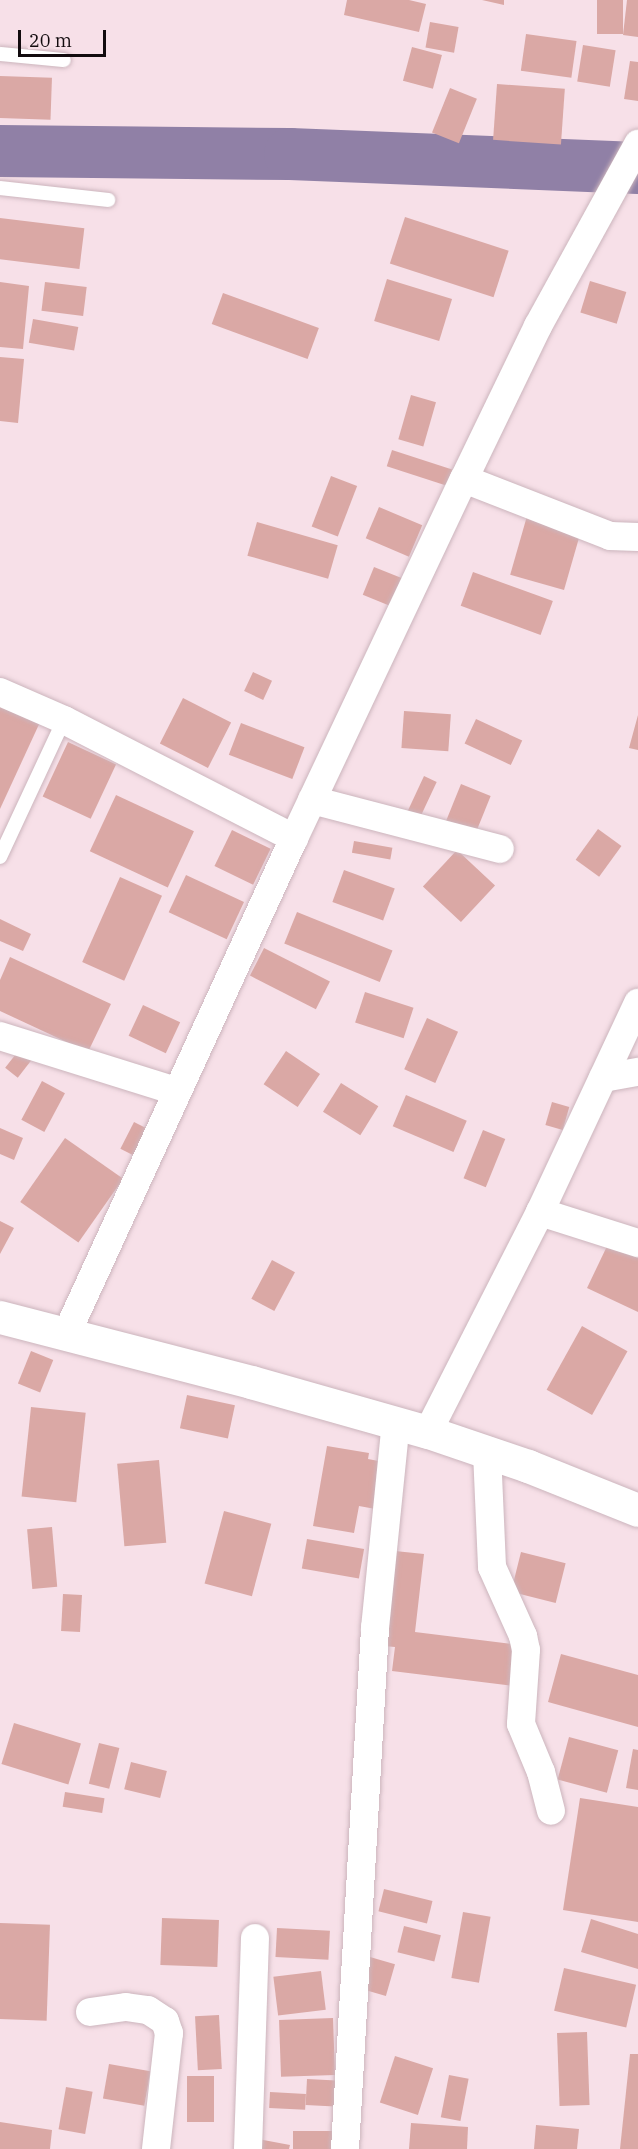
<!DOCTYPE html>
<style>
body{margin:0}
#map{position:relative;width:638px;height:2149px;overflow:hidden;background:#f7e0e8;font-family:"IBM Plex Serif",serif}
div>[style]{position:absolute}
.river>*{height:52px;margin:-26px;padding:0 26px;transform-origin:26px;border-radius:26px;background:#9080a6}
.building>*{inset:0;background:#daa8a5;transform-origin:0 0}
.roads{filter:drop-shadow(0 0 2px #ccb5bd) drop-shadow(0 0 2px #ccb5bd)}
.lane>*{height:14px;margin:-7px;padding:0 7px;transform-origin:7px;border-radius:7px;background:#fff}
.street>*{height:28px;margin:-14px;padding:0 14px;transform-origin:14px;border-radius:14px;background:#fff}
.secondary>*{height:33px;margin:-16.5px;padding:0 16.5px;transform-origin:16.5px;border-radius:16.5px;background:#fff}
span{translate:-50% -50%;white-space:nowrap;text-align:center;line-height:1.15;-webkit-text-stroke:4.5px #f7e0e8;paint-order:stroke}
.scale{position:absolute;left:18px;top:30px;width:88px;height:27px;box-sizing:border-box;border:3px solid #120b0e;border-top:0;padding-left:8px;font-size:18px;line-height:21px;white-space:nowrap;color:#120b0e;-webkit-text-stroke:4px #f7e0e8;paint-order:stroke}
</style>
<div id="map">
<div class="river">
<i style="left:0;top:151px;width:290px;rotate:0.6deg"></i>
<i style="left:290px;top:154px;width:348px;rotate:2.3deg"></i>
</div>
<div class="building">
<i style="clip-path:polygon(347px 0,409px 0,426px 4px,419px 32px,344px 15px)"></i>
<i style="clip-path:polygon(482px 0,504px 0,504px 5px)"></i>
<i style="left:597px;top:0;width:26px;height:34px"></i>
<i style="clip-path:polygon(627px 0,638px 0,638px 37px,623px 35px)"></i>
<i style="left:430px;top:22px;width:29px;height:26px;rotate:10deg"></i>
<i style="left:526px;top:34px;width:51px;height:37px;rotate:8deg"></i>
<i style="left:583px;top:45px;width:33px;height:37px;rotate:9deg"></i>
<i style="left:412px;top:47px;width:31px;height:35px;rotate:15deg"></i>
<i style="clip-path:polygon(630px 61px,638px 62px,638px 101px,624px 99px)"></i>
<i style="left:0;top:76px;width:52px;height:42px;rotate:2deg"></i>
<i style="left:497px;top:84px;width:68px;height:56px;rotate:4deg"></i>
<i style="left:450px;top:88px;width:29px;height:48px;rotate:22deg"></i>
<i style="left:405px;top:217px;width:109px;height:49px;rotate:18deg"></i>
<i style="left:0;top:218px;width:85px;height:41px;rotate:7deg"></i>
<i style="left:387px;top:279px;width:68px;height:44px;rotate:17deg"></i>
<i style="left:590px;top:281px;width:38px;height:33px;rotate:17deg"></i>
<i style="clip-path:polygon(0 282px,29px 286px,23px 349px,0 347px)"></i>
<i style="left:45px;top:282px;width:42px;height:29px;rotate:7deg"></i>
<i style="left:223px;top:293px;width:102px;height:33px;rotate:20deg"></i>
<i style="left:33px;top:319px;width:46px;height:24px;rotate:10deg"></i>
<i style="clip-path:polygon(0 357px,24px 359px,18px 423px,0 421px)"></i>
<i style="left:411px;top:395px;width:26px;height:46px;rotate:16deg"></i>
<i style="left:392px;top:450px;width:64px;height:17px;rotate:18deg"></i>
<i style="left:331px;top:476px;width:28px;height:54px;rotate:21deg"></i>
<i style="left:379px;top:507px;width:47px;height:34px;rotate:23deg"></i>
<i style="left:527px;top:516px;width:56px;height:61px;rotate:16deg"></i>
<i style="left:257px;top:522px;width:84px;height:35px;rotate:16deg"></i>
<i style="left:374px;top:567px;width:31px;height:30px;rotate:22deg"></i>
<i style="left:473px;top:572px;width:85px;height:36px;rotate:20deg"></i>
<i style="left:253px;top:672px;width:21px;height:21px;rotate:25deg"></i>
<i style="left:183px;top:698px;width:54px;height:51px;rotate:27deg"></i>
<i style="clip-path:polygon(0 703px,41px 720px,0 809px)"></i>
<i style="left:404px;top:711px;width:47px;height:37px;rotate:4deg"></i>
<i style="clip-path:polygon(638px 715px,638px 750px,629px 748px)"></i>
<i style="left:476px;top:719px;width:51px;height:27px;rotate:25deg"></i>
<i style="left:241px;top:723px;width:68px;height:34px;rotate:21deg"></i>
<i style="left:68px;top:742px;width:53px;height:60px;rotate:25deg"></i>
<i style="left:424px;top:776px;width:14px;height:44px;rotate:25deg"></i>
<i style="left:461px;top:784px;width:32px;height:47px;rotate:22deg"></i>
<i style="left:116px;top:795px;width:86px;height:62px;rotate:25deg"></i>
<i style="left:598px;top:829px;width:29px;height:38px;rotate:36deg"></i>
<i style="left:232px;top:830px;width:43px;height:40px;rotate:26deg"></i>
<i style="left:354px;top:841px;width:39px;height:12px;rotate:10deg"></i>
<i style="left:457px;top:850px;width:52px;height:50px;rotate:43deg"></i>
<i style="left:344px;top:870px;width:54px;height:34px;rotate:20deg"></i>
<i style="left:186px;top:875px;width:64px;height:41px;rotate:25deg"></i>
<i style="left:120px;top:877px;width:46px;height:93px;rotate:24deg"></i>
<i style="left:297px;top:912px;width:103px;height:34px;rotate:22deg"></i>
<i style="clip-path:polygon(0 919px,31px 934px,23px 951px,0 941px)"></i>
<i style="left:264px;top:948px;width:74px;height:31px;rotate:27deg"></i>
<i style="clip-path:polygon(10px 957px,111px 1004px,88px 1052px,0 1011px,0 980px)"></i>
<i style="left:365px;top:992px;width:51px;height:32px;rotate:18deg"></i>
<i style="left:143px;top:1005px;width:41px;height:34px;rotate:25deg"></i>
<i style="left:427px;top:1018px;width:34px;height:56px;rotate:24deg"></i>
<i style="left:23px;top:1045px;width:16px;height:29px;rotate:38deg"></i>
<i style="left:286px;top:1051px;width:41px;height:40px;rotate:34deg"></i>
<i style="left:42px;top:1081px;width:26px;height:44px;rotate:28deg"></i>
<i style="left:341px;top:1083px;width:44px;height:34px;rotate:32deg"></i>
<i style="left:406px;top:1095px;width:66px;height:34px;rotate:23deg"></i>
<i style="left:552px;top:1102px;width:18px;height:24px;rotate:16deg"></i>
<i style="left:134px;top:1122px;width:25px;height:30px;rotate:27deg"></i>
<i style="clip-path:polygon(0 1128px,23px 1138px,14px 1160px,0 1154px)"></i>
<i style="left:483px;top:1130px;width:24px;height:52px;rotate:22deg"></i>
<i style="left:65px;top:1138px;width:71px;height:78px;rotate:35deg"></i>
<i style="clip-path:polygon(0 1221px,14px 1228px,0 1254px)"></i>
<i style="clip-path:polygon(609px 1242px,638px 1256px,638px 1312px,587px 1288px)"></i>
<i style="left:272px;top:1260px;width:26px;height:44px;rotate:28deg"></i>
<i style="left:582px;top:1326px;width:52px;height:73px;rotate:29deg"></i>
<i style="left:31px;top:1351px;width:24px;height:35px;rotate:22deg"></i>
<i style="left:187px;top:1395px;width:49px;height:34px;rotate:12deg"></i>
<i style="left:31px;top:1407px;width:55px;height:90px;rotate:6deg"></i>
<i style="clip-path:polygon(327px 1446px,369px 1453px,368px 1459px,389px 1463px,381px 1510px,359px 1506px,354px 1533px,313px 1526px)"></i>
<i style="left:159px;top:1460px;width:83px;height:42px;rotate:85deg"></i>
<i style="left:224px;top:1511px;width:49px;height:75px;rotate:15deg"></i>
<i style="left:52px;top:1527px;width:60px;height:25px;rotate:85deg"></i>
<i style="left:307px;top:1539px;width:58px;height:30px;rotate:10deg"></i>
<i style="clip-path:polygon(395px 1551px,424px 1554px,415px 1632px,520px 1645px,515px 1686px,392px 1671px,395px 1647px,384px 1646px)"></i>
<i style="left:521px;top:1552px;width:46px;height:41px;rotate:14deg"></i>
<i style="left:63px;top:1594px;width:19px;height:37px;rotate:3deg"></i>
<i style="clip-path:polygon(561px 1654px,638px 1675px,638px 1727px,548px 1702px)"></i>
<i style="left:14px;top:1723px;width:70px;height:43px;rotate:17deg"></i>
<i style="left:569px;top:1737px;width:51px;height:44px;rotate:15deg"></i>
<i style="left:99px;top:1743px;width:21px;height:42px;rotate:14deg"></i>
<i style="clip-path:polygon(633px 1749px,638px 1750px,638px 1790px,626px 1788px)"></i>
<i style="left:131px;top:1762px;width:37px;height:28px;rotate:14deg"></i>
<i style="left:65px;top:1792px;width:40px;height:15px;rotate:9deg"></i>
<i style="clip-path:polygon(580px 1798px,638px 1807px,638px 1922px,563px 1910px)"></i>
<i style="left:384px;top:1889px;width:50px;height:23px;rotate:14deg"></i>
<i style="left:463px;top:1912px;width:28px;height:67px;rotate:10deg"></i>
<i style="left:162px;top:1918px;width:57px;height:47px;rotate:2deg"></i>
<i style="clip-path:polygon(591px 1919px,638px 1934px,638px 1969px,581px 1952px)"></i>
<i style="left:0;top:1923px;width:50px;height:96px;rotate:2deg"></i>
<i style="left:404px;top:1926px;width:38px;height:27px;rotate:14deg"></i>
<i style="left:277px;top:1928px;width:53px;height:29px;rotate:3deg"></i>
<i style="left:370px;top:1957px;width:26px;height:33px;rotate:16deg"></i>
<i style="left:564px;top:1968px;width:74px;height:44px;rotate:13deg"></i>
<i style="left:321px;top:1971px;width:39px;height:48px;rotate:83deg"></i>
<i style="left:219px;top:2015px;width:54px;height:24px;rotate:87deg"></i>
<i style="left:333px;top:2018px;width:57px;height:54px;rotate:88deg"></i>
<i style="left:587px;top:2032px;width:73px;height:30px;rotate:88deg"></i>
<i style="clip-path:polygon(630px 2054px,638px 2054px,638px 2149px,620px 2149px)"></i>
<i style="left:395px;top:2056px;width:40px;height:49px;rotate:18deg"></i>
<i style="left:109px;top:2064px;width:42px;height:35px;rotate:10deg"></i>
<i style="left:449px;top:2075px;width:20px;height:43px;rotate:11deg"></i>
<i style="left:187px;top:2076px;width:27px;height:46px"></i>
<i style="left:307px;top:2079px;width:34px;height:26px;rotate:3deg"></i>
<i style="left:66px;top:2087px;width:27px;height:43px;rotate:10deg"></i>
<i style="left:270px;top:2092px;width:36px;height:16px;rotate:3deg"></i>
<i style="clip-path:polygon(0 2122px,52px 2130px,50px 2149px,0 2149px)"></i>
<i style="clip-path:polygon(411px 2123px,468px 2127px,467px 2149px,409px 2149px)"></i>
<i style="clip-path:polygon(536px 2125px,579px 2129px,577px 2149px,534px 2149px)"></i>
<i style="left:293px;top:2131px;width:45px;height:18px"></i>
<i style="clip-path:polygon(258px 2139px,290px 2145px,289px 2149px,256px 2149px)"></i>
</div>
<div class="roads">
<div class="lane">
<i style="left:0;top:54px;width:64px;rotate:5.4deg"></i>
<i style="left:0;top:188px;width:109px;rotate:6.3deg"></i>
<i style="left:0;top:857px;width:151px;rotate:-65deg"></i>
</div>
<div class="street">
<i style="left:464px;top:479px;width:157px;rotate:21.3deg"></i>
<i style="left:610px;top:536px;width:28px;rotate:2deg"></i>
<i style="left:0;top:692px;width:70px;rotate:23.6deg"></i>
<i style="left:64px;top:720px;width:259px;rotate:27.2deg"></i>
<i style="left:312px;top:800px;width:194px;rotate:14.6deg"></i>
<i style="left:0;top:1036px;width:184px;rotate:17.4deg"></i>
<i style="left:603px;top:1078px;width:36px;rotate:-10deg"></i>
<i style="left:540px;top:1212px;width:103px;rotate:17.6deg"></i>
<i style="left:66px;top:1335px;width:547px;rotate:-65.36deg"></i>
<i style="left:294px;top:838px;width:397px;rotate:-64.7deg"></i>
<i style="left:464px;top:479px;width:170px;rotate:-64.2deg"></i>
<i style="left:538px;top:326px;width:208px;rotate:-61.2deg"></i>
<i style="left:428px;top:1432px;width:247px;rotate:-63deg"></i>
<i style="left:540px;top:1212px;width:231px;rotate:-64.9deg"></i>
<i style="left:487px;top:1452px;width:115px;rotate:87.5deg"></i>
<i style="left:492px;top:1567px;width:76px;rotate:65.8deg"></i>
<i style="left:523px;top:1636px;width:14px;rotate:78deg"></i>
<i style="left:526px;top:1650px;width:74px;rotate:93.9deg"></i>
<i style="left:521px;top:1724px;width:52px;rotate:67.4deg"></i>
<i style="left:541px;top:1772px;width:40px;rotate:75.6deg"></i>
<i style="left:90px;top:2012px;width:36px;rotate:-8deg"></i>
<i style="left:126px;top:2007px;width:22px;rotate:8deg"></i>
<i style="left:148px;top:2010px;width:20px;rotate:33deg"></i>
<i style="left:165px;top:2021px;width:13px;rotate:72deg"></i>
<i style="left:169px;top:2033px;width:117px;rotate:96.4deg"></i>
<i style="left:248px;top:2149px;width:211px;rotate:-88.1deg"></i>
<i style="left:345px;top:2149px;width:522px;rotate:-86.7deg"></i>
<i style="left:375px;top:1628px;width:207px;rotate:-84.2deg"></i>
</div>
<div class="secondary">
<i style="left:0;top:1317px;width:259px;rotate:14.5deg"></i>
<i style="left:251px;top:1382px;width:184px;rotate:15.8deg"></i>
<i style="left:428px;top:1432px;width:106px;rotate:18.8deg"></i>
<i style="left:528px;top:1466px;width:118px;rotate:21.8deg"></i>
</div>
</div>
<div class="scale">20 m</div>
</div>
